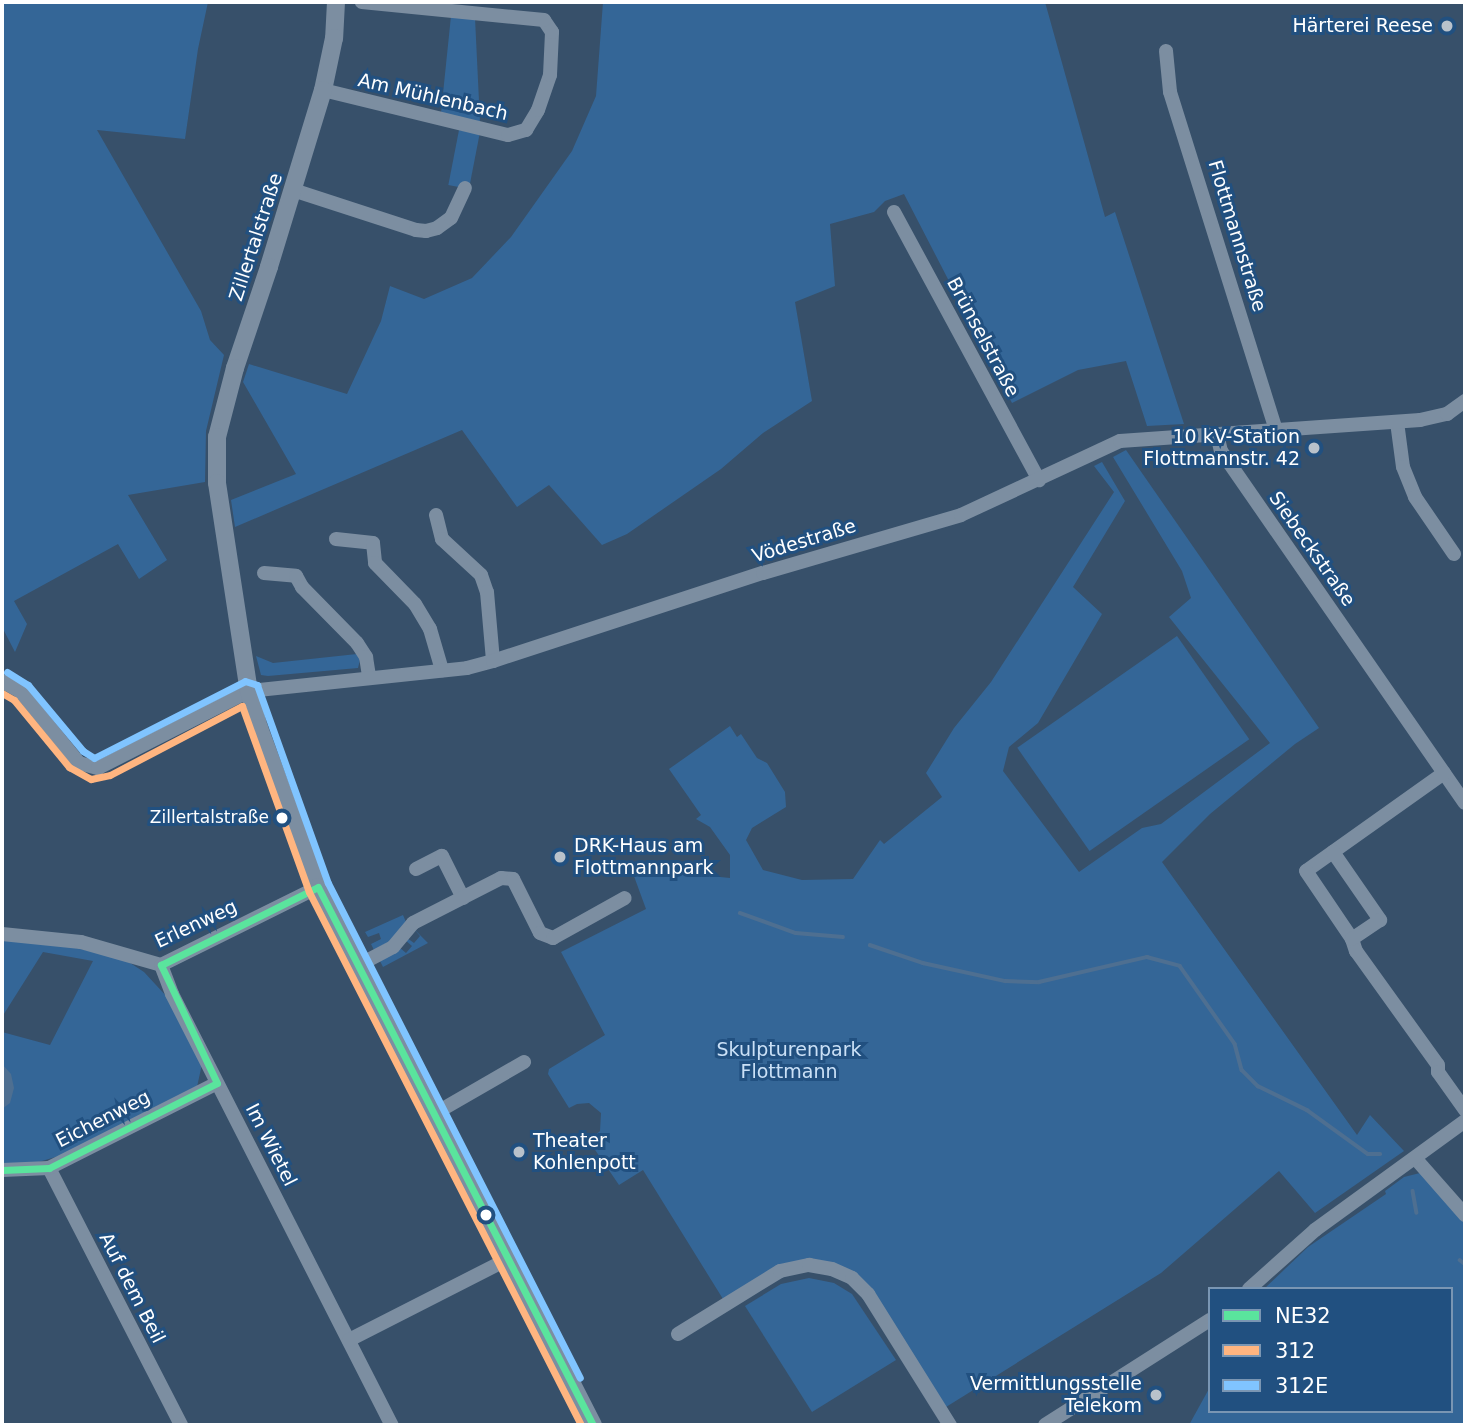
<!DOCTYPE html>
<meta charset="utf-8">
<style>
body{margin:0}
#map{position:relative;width:1467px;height:1427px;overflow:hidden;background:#37506a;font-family:"DejaVu Sans",sans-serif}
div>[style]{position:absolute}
.green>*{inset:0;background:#346697;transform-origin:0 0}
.water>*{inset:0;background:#4e6f91}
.stream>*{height:3.5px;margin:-1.75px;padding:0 1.75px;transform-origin:1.75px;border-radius:1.75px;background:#4e6f91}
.minor>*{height:14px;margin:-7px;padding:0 7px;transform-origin:7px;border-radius:7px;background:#7c8ea1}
.tertiary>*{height:18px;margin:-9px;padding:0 9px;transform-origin:9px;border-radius:9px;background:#7c8ea1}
.bus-1>*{height:7px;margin:-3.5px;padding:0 3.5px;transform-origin:3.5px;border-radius:3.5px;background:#5ae49d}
.bus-2>*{height:7px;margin:-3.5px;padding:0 3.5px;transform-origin:3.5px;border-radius:3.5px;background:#ffb580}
.bus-3>*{height:7px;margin:-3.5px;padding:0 3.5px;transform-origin:3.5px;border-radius:3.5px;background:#80c4ff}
.dots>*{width:19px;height:19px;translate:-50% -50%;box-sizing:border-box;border:4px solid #215080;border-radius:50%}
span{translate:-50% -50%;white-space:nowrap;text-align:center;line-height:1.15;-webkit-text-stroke:6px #215080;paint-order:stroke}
.bus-label{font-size:17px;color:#fff}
.right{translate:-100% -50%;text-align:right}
.poi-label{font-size:19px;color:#fff}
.left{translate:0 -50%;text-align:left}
.street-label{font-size:19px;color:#fff}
.park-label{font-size:19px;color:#cae0f6}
.frame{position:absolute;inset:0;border:4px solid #fff;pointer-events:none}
.legend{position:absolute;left:1208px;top:1287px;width:245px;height:126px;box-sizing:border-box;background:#215080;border:2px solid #7a96b3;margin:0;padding:9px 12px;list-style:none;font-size:21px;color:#fff}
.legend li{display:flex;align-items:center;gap:14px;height:35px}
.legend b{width:35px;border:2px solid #7a96b3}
</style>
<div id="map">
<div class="green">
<i style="clip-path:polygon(2px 2px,208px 2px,198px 49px,185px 139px,97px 130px,201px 311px,210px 340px,224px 355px,206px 431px,205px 482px,128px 495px,167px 560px,139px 579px,118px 544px,14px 601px,27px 624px,15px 652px,2px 627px)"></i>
<i style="clip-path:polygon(603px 2px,1045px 2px,1105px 217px,1115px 212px,1184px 424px,1147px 426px,1126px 361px,1078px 370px,1012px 403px,904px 194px,885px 201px,874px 212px,830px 224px,835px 286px,795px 302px,812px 401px,763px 433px,721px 469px,627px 534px,602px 545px,549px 485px,517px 507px,462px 430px,235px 527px,231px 500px,296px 474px,243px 382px,249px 364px,347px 394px,381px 321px,390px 286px,424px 299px,472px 278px,511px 237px,572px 151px,596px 96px)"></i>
<i style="clip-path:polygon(451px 16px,475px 18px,480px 122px,441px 113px)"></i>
<i style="left:459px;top:130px;width:21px;height:56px;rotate:11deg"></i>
<i style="clip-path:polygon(1126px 450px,1319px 728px,1295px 744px,1210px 814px,1162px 862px,1357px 1135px,1370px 1115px,1404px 1151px,1315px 1213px,1279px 1171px,1161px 1273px,946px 1407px,874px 1292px,819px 1260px,723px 1299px,643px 1170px,619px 1185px,589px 1141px,600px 1131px,601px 1113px,589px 1103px,577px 1104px,569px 1108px,548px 1074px,549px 1069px,605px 1035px,561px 952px,646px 909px,631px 868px,730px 878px,730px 855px,710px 827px,696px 819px,701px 815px,669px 769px,730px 726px,737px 737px,741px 734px,757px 758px,767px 763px,785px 792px,786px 807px,752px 828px,746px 840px,763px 870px,802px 880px,853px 879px,880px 840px,884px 844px,942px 797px,926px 773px,954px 728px,991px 682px,1114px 492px,1094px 466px,1102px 462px,1125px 501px,1073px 587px,1102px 614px,1038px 723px,1009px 747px,1003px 771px,1079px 872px,1142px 828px,1161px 824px,1270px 743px,1169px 617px,1191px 598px,1182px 571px,1113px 457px)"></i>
<i style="left:1177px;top:636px;width:126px;height:195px;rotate:55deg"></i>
<i style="clip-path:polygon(357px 654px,360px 660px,358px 668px,268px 676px,261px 675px,256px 656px,273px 663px)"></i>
<i style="clip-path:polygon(403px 915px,406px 922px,390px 941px,374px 950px,371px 944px,381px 939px,379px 933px,368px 937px,365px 932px)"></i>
<i style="clip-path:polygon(414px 929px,428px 943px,383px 967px,379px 959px,399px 947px,406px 953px,412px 946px,405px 940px,407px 938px,414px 943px,420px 936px)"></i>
<i style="clip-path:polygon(2px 938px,72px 947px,124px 959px,144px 972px,168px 998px,202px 1064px,197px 1087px,62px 1155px,32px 1164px,2px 1166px,2px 1032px,50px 1045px,93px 961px,43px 952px,2px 1017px)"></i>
<i style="clip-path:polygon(1420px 1173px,1465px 1221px,1465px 1425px,1189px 1425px,1210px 1387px,1210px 1411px,1451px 1411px,1451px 1289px,1264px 1289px,1308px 1247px,1386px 1194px,1385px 1191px,1404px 1177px)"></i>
<i style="clip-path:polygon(809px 1278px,834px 1283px,852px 1294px,896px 1360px,812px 1412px,745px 1306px,781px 1284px)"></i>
</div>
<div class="water">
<i style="clip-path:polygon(2px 1064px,11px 1074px,14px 1088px,10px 1103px,2px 1109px)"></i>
</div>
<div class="stream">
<i style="left:740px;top:913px;width:59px;rotate:19.7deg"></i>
<i style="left:796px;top:933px;width:47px;rotate:4.9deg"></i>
<i style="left:870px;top:945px;width:56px;rotate:18.8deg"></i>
<i style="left:923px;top:963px;width:84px;rotate:12.4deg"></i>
<i style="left:1005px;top:981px;width:34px;rotate:2deg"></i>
<i style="left:1039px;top:982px;width:111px;rotate:-13deg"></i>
<i style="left:1147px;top:957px;width:34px;rotate:15deg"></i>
<i style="left:1180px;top:966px;width:95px;rotate:54.8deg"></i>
<i style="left:1235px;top:1044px;width:27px;rotate:75deg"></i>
<i style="left:1242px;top:1070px;width:23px;rotate:45deg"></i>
<i style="left:1258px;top:1086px;width:55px;rotate:26.1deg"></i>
<i style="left:1307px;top:1110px;width:75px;rotate:35.8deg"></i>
<i style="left:1368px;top:1154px;width:12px"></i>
<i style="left:1413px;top:1191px;width:22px;rotate:80deg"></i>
<i style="left:1460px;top:1260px;width:6px;rotate:39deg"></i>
</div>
<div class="minor">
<i style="left:1166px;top:51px;width:41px;rotate:84.4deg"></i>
<i style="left:1170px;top:92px;width:355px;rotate:72.6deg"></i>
<i style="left:323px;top:90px;width:190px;rotate:13.7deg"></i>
<i style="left:508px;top:135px;width:19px;rotate:-16deg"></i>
<i style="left:526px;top:130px;width:23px;rotate:-59deg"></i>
<i style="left:538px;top:110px;width:37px;rotate:-71deg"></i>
<i style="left:550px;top:75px;width:43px;rotate:-87.3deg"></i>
<i style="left:552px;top:32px;width:14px;rotate:-124deg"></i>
<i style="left:544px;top:20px;width:183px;rotate:-174.4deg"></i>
<i style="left:293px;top:190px;width:129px;rotate:18deg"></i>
<i style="left:416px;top:230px;width:10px;rotate:6deg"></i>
<i style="left:426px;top:231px;width:11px;rotate:-15deg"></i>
<i style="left:437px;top:228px;width:17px;rotate:-36deg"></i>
<i style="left:451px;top:218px;width:33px;rotate:-65deg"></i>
<i style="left:894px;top:212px;width:305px;rotate:61.6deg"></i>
<i style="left:1397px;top:422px;width:45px;rotate:82.4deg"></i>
<i style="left:1403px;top:467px;width:32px;rotate:68deg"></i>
<i style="left:1415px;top:497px;width:69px;rotate:55.6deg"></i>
<i style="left:1217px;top:434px;width:17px;rotate:77deg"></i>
<i style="left:1221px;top:451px;width:428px;rotate:55.3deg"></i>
<i style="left:436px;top:515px;width:25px;rotate:76deg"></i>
<i style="left:442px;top:539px;width:53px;rotate:42.7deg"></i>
<i style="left:481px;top:575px;width:18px;rotate:71deg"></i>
<i style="left:487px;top:592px;width:69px;rotate:85deg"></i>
<i style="left:336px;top:539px;width:37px;rotate:6deg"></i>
<i style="left:373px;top:543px;width:20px;rotate:84deg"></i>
<i style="left:375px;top:563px;width:57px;rotate:45.7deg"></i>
<i style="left:415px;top:604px;width:29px;rotate:59deg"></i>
<i style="left:430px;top:629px;width:43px;rotate:73.7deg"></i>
<i style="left:264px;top:573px;width:32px;rotate:5deg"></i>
<i style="left:296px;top:576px;width:13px;rotate:61deg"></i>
<i style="left:302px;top:587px;width:78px;rotate:45.5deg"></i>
<i style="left:357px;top:643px;width:17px;rotate:57deg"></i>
<i style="left:366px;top:657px;width:20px;rotate:81deg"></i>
<i style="left:2px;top:681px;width:22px;rotate:30deg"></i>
<i style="left:21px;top:692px;width:92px;rotate:50.8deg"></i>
<i style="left:79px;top:763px;width:20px;rotate:15deg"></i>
<i style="left:98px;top:768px;width:169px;rotate:-27deg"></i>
<i style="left:249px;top:691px;width:219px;rotate:-6deg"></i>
<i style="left:467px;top:668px;width:27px;rotate:-15deg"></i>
<i style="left:493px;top:661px;width:284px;rotate:-18.1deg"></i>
<i style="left:763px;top:573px;width:206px;rotate:-16.3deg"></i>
<i style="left:961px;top:515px;width:175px;rotate:-25deg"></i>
<i style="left:1120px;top:441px;width:301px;rotate:-4deg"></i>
<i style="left:1420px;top:420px;width:28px;rotate:-13deg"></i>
<i style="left:1447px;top:414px;width:22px;rotate:-36deg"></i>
<i style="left:1444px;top:773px;width:169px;rotate:144.6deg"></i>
<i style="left:1306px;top:871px;width:82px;rotate:55.9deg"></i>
<i style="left:1352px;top:939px;width:13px;rotate:72deg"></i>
<i style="left:1356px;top:951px;width:140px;rotate:54.3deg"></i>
<i style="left:1438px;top:1065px;width:7px;rotate:90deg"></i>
<i style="left:1438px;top:1072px;width:47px;rotate:54.6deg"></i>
<i style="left:1333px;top:852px;width:83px;rotate:55.3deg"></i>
<i style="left:1380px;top:920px;width:34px;rotate:146deg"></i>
<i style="left:416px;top:869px;width:29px;rotate:-27deg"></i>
<i style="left:442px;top:856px;width:47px;rotate:63.4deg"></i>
<i style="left:2px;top:934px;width:79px;rotate:5.8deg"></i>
<i style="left:81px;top:942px;width:83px;rotate:16deg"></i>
<i style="left:161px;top:965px;width:175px;rotate:-26.4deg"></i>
<i style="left:161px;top:965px;width:31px;rotate:69deg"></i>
<i style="left:172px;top:994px;width:484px;rotate:63deg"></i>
<i style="left:357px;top:966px;width:41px;rotate:-27.8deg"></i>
<i style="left:393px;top:947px;width:31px;rotate:-50deg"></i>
<i style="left:413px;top:923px;width:99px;rotate:-27.1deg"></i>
<i style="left:501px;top:878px;width:12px;rotate:5deg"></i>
<i style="left:513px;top:879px;width:60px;rotate:63.4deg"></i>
<i style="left:540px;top:933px;width:14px;rotate:21deg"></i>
<i style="left:553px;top:938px;width:82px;rotate:-29.1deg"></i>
<i style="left:434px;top:1114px;width:104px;rotate:-30deg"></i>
<i style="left:1415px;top:1158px;width:76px;rotate:48.7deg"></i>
<i style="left:49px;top:1168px;width:289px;rotate:62.8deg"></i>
<i style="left:2px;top:1170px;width:47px;rotate:-2.4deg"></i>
<i style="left:49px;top:1168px;width:188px;rotate:-26.8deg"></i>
<i style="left:1249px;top:1289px;width:89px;rotate:-41.8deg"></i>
<i style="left:1315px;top:1230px;width:185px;rotate:-36deg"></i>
<i style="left:678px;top:1334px;width:120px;rotate:-31.7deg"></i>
<i style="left:780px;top:1271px;width:30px;rotate:-12deg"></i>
<i style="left:809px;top:1265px;width:23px;rotate:10deg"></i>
<i style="left:832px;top:1269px;width:22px;rotate:24deg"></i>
<i style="left:852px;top:1278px;width:23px;rotate:45deg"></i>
<i style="left:868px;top:1294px;width:155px;rotate:58deg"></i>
<i style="left:349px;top:1340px;width:178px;rotate:-27deg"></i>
<i style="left:1045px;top:1425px;width:196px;rotate:-32.5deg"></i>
</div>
<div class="tertiary">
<i style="left:336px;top:2px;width:36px;rotate:93deg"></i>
<i style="left:334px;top:38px;width:53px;rotate:101.9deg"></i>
<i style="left:323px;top:90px;width:185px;rotate:107deg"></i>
<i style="left:269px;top:267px;width:107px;rotate:108.6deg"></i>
<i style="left:235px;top:368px;width:71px;rotate:104.6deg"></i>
<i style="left:217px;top:437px;width:46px;rotate:90deg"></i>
<i style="left:217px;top:483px;width:210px;rotate:81.3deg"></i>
<i style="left:249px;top:691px;width:38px;rotate:75deg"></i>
<i style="left:259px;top:728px;width:170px;rotate:69.6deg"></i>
<i style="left:318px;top:887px;width:604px;rotate:62.93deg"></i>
</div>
<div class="bus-1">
<i style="left:2px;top:1170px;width:47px;rotate:-2.4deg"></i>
<i style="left:49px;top:1168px;width:188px;rotate:-26.8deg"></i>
<i style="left:217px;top:1083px;width:131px;rotate:-115.4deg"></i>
<i style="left:161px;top:965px;width:175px;rotate:-26.4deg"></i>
<i style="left:318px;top:887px;width:604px;rotate:62.93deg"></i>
</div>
<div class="bus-2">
<i style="left:2px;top:693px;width:14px;rotate:30deg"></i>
<i style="left:14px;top:700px;width:87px;rotate:50.6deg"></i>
<i style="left:69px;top:767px;width:25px;rotate:29deg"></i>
<i style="left:91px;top:779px;width:19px;rotate:-12deg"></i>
<i style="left:110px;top:775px;width:149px;rotate:-27.6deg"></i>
<i style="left:242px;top:706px;width:198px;rotate:70.2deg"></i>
<i style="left:309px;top:892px;width:598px;rotate:62.96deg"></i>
</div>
<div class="bus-3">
<i style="left:7px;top:672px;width:25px;rotate:32deg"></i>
<i style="left:28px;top:685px;width:86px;rotate:50.2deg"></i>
<i style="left:83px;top:751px;width:13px;rotate:32deg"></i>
<i style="left:94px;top:758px;width:169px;rotate:-27deg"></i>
<i style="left:245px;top:681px;width:13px;rotate:18deg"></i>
<i style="left:257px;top:685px;width:210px;rotate:70.3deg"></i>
<i style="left:328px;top:883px;width:555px;rotate:63.02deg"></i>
</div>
<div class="dots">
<i style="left:1447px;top:26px;background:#b9c2cb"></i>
<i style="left:1314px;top:448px;background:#b9c2cb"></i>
<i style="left:282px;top:818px;background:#fff"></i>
<i style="left:560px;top:857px;background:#b9c2cb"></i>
<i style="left:519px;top:1152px;background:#b9c2cb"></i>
<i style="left:486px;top:1215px;background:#fff"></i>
<i style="left:1156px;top:1395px;background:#b9c2cb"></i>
</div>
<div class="bus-label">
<span class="right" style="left:269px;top:818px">Zillertalstraße</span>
</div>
<div class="poi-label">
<span class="right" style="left:1433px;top:26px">Härterei Reese</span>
<span class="right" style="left:1300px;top:448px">10 kV-Station<br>Flottmannstr. 42</span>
<span class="left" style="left:574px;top:857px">DRK-Haus am<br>Flottmannpark</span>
<span class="left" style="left:533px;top:1152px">Theater<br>Kohlenpott</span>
<span class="right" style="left:1142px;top:1395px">Vermittlungsstelle<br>Telekom</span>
</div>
<div class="street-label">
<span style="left:433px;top:97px;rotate:13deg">Am Mühlenbach</span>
<span style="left:1237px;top:236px;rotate:73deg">Flottmannstraße</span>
<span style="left:256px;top:237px;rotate:-72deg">Zillertalstraße</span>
<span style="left:983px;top:337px;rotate:62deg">Brünselstraße</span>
<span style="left:804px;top:541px;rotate:-17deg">Vödestraße</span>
<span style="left:1312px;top:549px;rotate:55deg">Siebeckstraße</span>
<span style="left:196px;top:924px;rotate:-25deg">Erlenweg</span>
<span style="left:103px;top:1119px;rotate:-27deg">Eichenweg</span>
<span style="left:271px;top:1145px;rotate:63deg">Im Wietel</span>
<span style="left:132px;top:1288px;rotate:63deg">Auf dem Beil</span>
</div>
<div class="park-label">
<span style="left:789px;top:1061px">Skulpturenpark<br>Flottmann</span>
</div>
<div class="frame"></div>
<ul class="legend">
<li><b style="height:9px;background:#5ae49d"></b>NE32</li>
<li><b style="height:9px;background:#ffb580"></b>312</li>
<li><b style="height:9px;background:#80c4ff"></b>312E</li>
</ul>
</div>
